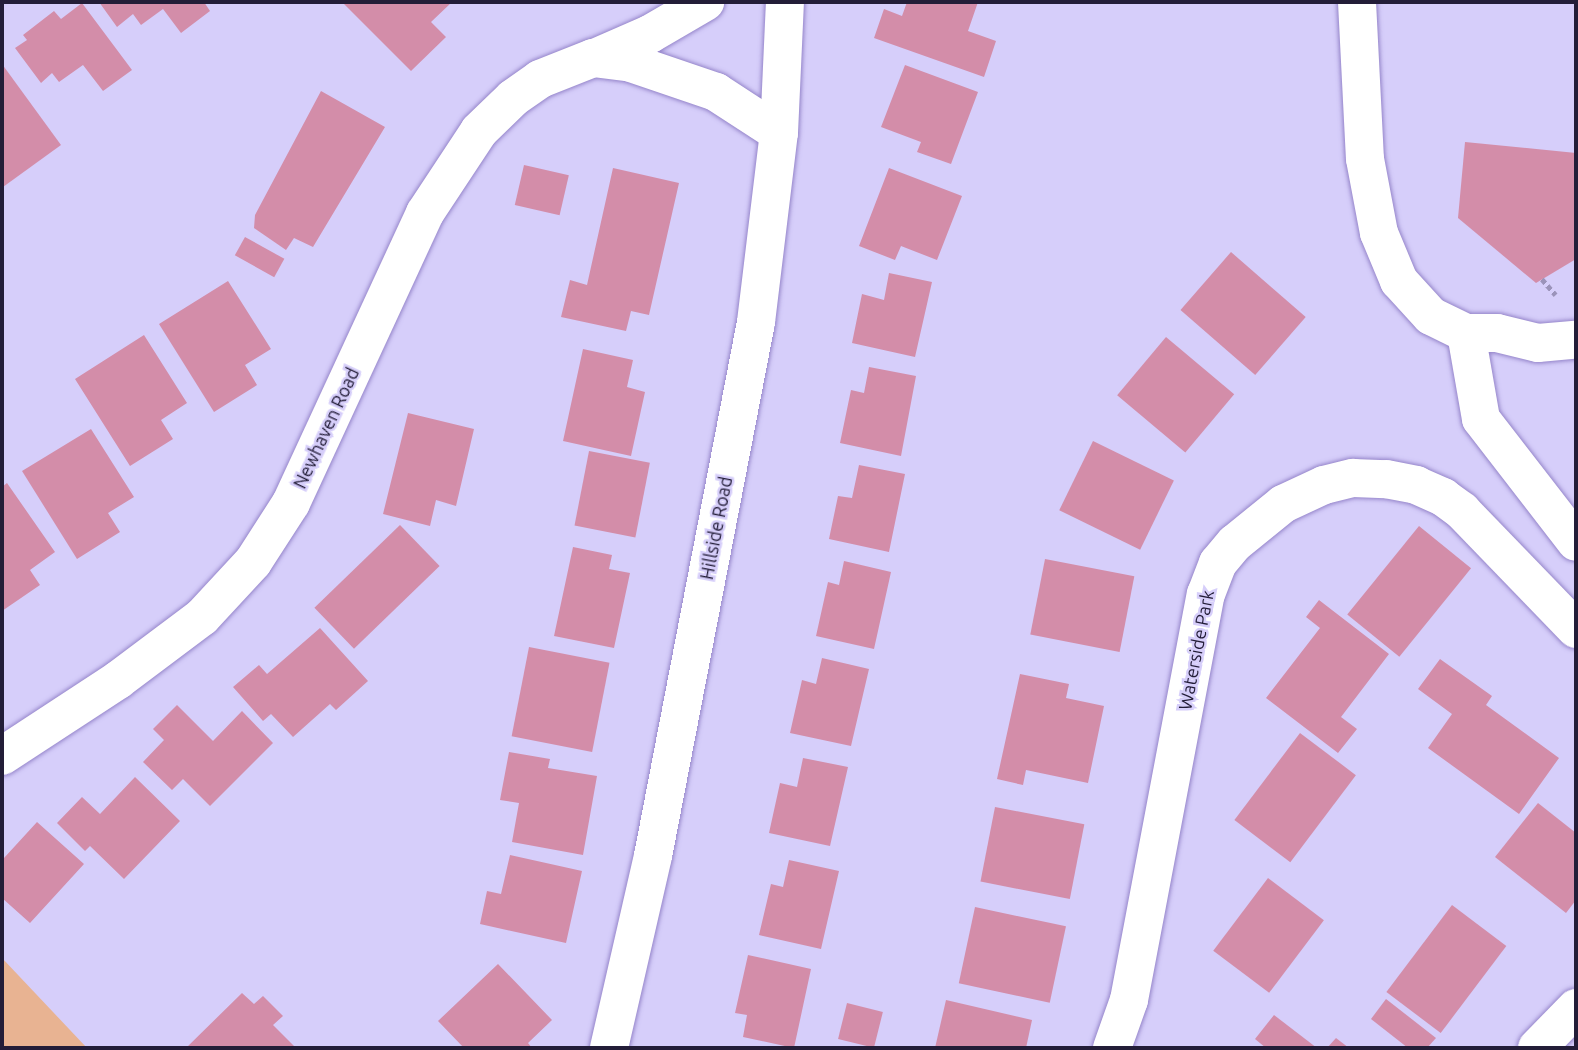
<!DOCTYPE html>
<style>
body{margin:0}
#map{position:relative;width:1578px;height:1050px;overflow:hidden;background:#d6cefa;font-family:Ubuntu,sans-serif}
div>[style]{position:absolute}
.green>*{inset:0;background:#e8b392}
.building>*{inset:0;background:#d38da9;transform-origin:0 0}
.path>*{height:4.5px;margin-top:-2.25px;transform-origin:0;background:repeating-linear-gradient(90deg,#9b93ba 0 5px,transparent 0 8.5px)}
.roads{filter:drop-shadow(0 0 2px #9585ca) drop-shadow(0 0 2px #9585ca)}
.minor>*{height:38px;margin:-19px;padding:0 19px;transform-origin:19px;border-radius:19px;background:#fff}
span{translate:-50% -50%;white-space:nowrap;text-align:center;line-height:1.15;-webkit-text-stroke:5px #d6cefa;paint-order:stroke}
.street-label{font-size:18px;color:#231d38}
.frame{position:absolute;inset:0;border:4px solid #231d38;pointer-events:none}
</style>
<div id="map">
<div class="green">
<i style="clip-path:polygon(2px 958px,87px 1048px,2px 1048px)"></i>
</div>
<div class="building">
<i style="clip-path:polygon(99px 2px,204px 2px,210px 11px,181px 33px,163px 9px,141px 25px,133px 14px,117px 27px)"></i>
<i style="clip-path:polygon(342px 2px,452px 2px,431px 22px,446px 37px,411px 71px)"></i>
<i style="clip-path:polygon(907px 2px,978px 2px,968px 31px,996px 41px,984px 77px,874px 38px,884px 9px,902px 16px)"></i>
<i style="clip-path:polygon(82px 3px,132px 70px,103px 91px,83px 65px,59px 82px,52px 73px,41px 83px,15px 48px,27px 40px,23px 35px,54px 11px,61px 19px)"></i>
<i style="clip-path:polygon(2px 64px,61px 145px,3px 187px,2px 185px)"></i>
<i style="clip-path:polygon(905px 65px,978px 92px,951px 164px,917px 152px,921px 142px,881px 127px)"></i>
<i style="clip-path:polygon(321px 91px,385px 127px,313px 247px,294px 238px,286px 250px,254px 228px,255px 215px)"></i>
<i style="clip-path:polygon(1465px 142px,1576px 153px,1576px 259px,1536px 283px,1458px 218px)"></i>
<i style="left:524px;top:165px;width:46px;height:41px;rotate:13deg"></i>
<i style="clip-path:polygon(613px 168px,679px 183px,649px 315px,631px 311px,626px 331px,561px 317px,570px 280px,587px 285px)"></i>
<i style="clip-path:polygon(889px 168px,962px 196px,937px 260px,901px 246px,895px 260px,859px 246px)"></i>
<i style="left:245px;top:237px;width:45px;height:21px;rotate:29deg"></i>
<i style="left:1231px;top:252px;width:99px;height:77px;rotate:41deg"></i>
<i style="clip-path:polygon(889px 273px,932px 282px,915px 357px,852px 343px,862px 294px,884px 300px)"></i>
<i style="clip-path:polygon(228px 281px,271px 349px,245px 365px,257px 385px,214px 412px,159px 324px)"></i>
<i style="clip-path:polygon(144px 335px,187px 403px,161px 420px,173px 439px,130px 466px,75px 379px)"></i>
<i style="left:1166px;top:337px;width:89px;height:76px;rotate:40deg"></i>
<i style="clip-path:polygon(583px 349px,633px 360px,627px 387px,645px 392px,631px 456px,563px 441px)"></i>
<i style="clip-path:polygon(869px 367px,916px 376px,901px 456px,840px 443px,851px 390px,864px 393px)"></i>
<i style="clip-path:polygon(408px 413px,474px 429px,456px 506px,436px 500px,430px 526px,383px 514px)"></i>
<i style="clip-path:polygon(91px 429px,134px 497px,108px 513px,120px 532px,77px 559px,22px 471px)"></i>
<i style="left:1093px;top:441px;width:90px;height:77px;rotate:26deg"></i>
<i style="left:589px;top:451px;width:62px;height:76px;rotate:11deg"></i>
<i style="clip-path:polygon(859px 465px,905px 474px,889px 552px,829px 539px,838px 496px,852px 498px)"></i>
<i style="clip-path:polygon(7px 483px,55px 552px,30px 570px,40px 585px,2px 611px,2px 487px)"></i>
<i style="left:400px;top:525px;width:57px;height:119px;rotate:46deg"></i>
<i style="left:1419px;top:526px;width:67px;height:114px;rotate:39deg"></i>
<i style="clip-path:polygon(573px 547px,612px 555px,609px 569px,630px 573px,614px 648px,554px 636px)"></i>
<i style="left:1045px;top:559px;width:91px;height:77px;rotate:11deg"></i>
<i style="clip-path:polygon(844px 561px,891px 572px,874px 649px,816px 636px,828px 582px,839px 585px)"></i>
<i style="clip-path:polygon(1319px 600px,1389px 654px,1341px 717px,1357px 729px,1338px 753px,1266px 698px,1320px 628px,1306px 617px)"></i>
<i style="clip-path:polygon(320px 628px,368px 681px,336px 710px,330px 704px,293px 737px,271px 714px,263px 721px,233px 687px,259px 665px,267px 674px)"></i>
<i style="left:529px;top:647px;width:82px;height:91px;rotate:11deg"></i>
<i style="clip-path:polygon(822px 658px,869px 669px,851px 746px,790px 733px,802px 680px,816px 684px)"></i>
<i style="clip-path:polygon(1440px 659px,1492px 696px,1486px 705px,1559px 758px,1519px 814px,1428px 748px,1452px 714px,1418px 689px)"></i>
<i style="clip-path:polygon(1020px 674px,1069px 684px,1066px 698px,1104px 706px,1088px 783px,1026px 770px,1023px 785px,997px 779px)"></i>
<i style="clip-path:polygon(177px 705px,213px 741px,242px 711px,273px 743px,210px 806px,183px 779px,172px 790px,143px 762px,164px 740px,153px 729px)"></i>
<i style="left:1300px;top:733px;width:70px;height:109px;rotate:37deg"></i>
<i style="clip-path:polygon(509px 752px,550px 759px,548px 768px,597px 776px,583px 855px,512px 842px,519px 803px,500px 800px)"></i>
<i style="clip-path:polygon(803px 758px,848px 767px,830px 846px,769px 833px,780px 783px,797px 787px)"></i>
<i style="clip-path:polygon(135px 777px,180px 821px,124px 879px,90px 846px,85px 851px,57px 823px,82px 797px,100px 814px)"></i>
<i style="clip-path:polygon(1538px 803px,1576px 833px,1576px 900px,1566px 913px,1495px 857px)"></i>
<i style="left:995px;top:807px;width:91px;height:76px;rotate:11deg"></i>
<i style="clip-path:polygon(37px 822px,84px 864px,30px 923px,2px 898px,2px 856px,4px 858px)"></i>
<i style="clip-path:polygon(510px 855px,582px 871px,566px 943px,480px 924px,487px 891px,501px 894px)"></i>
<i style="clip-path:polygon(789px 860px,839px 871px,821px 949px,759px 935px,771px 884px,783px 887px)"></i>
<i style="left:1268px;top:878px;width:70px;height:91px;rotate:37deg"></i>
<i style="left:1452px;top:905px;width:68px;height:109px;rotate:37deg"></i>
<i style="left:975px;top:907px;width:93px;height:78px;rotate:12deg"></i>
<i style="clip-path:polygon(748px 955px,811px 969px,794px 1048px,743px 1037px,747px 1015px,735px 1013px)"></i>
<i style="clip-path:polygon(498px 964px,552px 1020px,528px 1043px,532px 1048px,464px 1048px,438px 1021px)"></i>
<i style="clip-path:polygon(242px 993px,254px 1004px,263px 996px,283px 1016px,273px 1025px,296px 1048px,186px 1048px)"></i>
<i style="clip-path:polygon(1386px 999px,1436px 1038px,1427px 1048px,1408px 1048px,1371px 1019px)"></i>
<i style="clip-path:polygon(946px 1000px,1032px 1020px,1026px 1048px,935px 1048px)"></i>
<i style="left:847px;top:1003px;width:37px;height:37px;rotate:14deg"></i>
<i style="clip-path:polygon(1274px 1015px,1317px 1048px,1266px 1048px,1255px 1039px)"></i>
<i style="clip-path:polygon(1336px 1038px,1349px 1048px,1327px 1048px)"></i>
</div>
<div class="path">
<i style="left:1542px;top:279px;width:21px;rotate:49deg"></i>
</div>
<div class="roads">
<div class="minor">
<i style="left:1357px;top:2px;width:157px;rotate:87.1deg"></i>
<i style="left:1365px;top:159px;width:75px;rotate:79.3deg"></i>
<i style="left:1379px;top:233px;width:52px;rotate:67.4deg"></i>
<i style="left:1399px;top:281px;width:47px;rotate:47.6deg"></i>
<i style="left:1431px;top:316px;width:39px;rotate:26deg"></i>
<i style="left:1466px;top:333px;width:31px"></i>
<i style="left:1497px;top:333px;width:42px;rotate:13.7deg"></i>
<i style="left:1538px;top:343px;width:38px;rotate:-5deg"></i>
<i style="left:595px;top:58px;width:60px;rotate:-23.6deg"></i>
<i style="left:650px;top:34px;width:64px;rotate:-30.2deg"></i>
<i style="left:1466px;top:333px;width:87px;rotate:80.1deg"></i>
<i style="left:1481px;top:419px;width:155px;rotate:52.3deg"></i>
<i style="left:2px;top:756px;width:139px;rotate:-33.2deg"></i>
<i style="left:118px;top:680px;width:105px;rotate:-36.9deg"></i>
<i style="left:202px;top:617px;width:75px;rotate:-47.2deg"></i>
<i style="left:253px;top:562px;width:70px;rotate:-57.2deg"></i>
<i style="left:291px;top:503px;width:319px;rotate:-65.2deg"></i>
<i style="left:425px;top:213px;width:98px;rotate:-56.6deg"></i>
<i style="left:479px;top:131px;width:47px;rotate:-44.1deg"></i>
<i style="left:513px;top:98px;width:33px;rotate:-35deg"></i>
<i style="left:540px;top:79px;width:57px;rotate:-21.6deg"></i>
<i style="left:593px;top:58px;width:38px;rotate:7deg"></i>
<i style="left:631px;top:63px;width:90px;rotate:18.8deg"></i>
<i style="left:716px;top:92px;width:75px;rotate:33.1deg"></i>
<i style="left:609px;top:1048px;width:197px;rotate:-77.1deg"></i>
<i style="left:653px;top:856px;width:544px;rotate:-79.08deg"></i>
<i style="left:756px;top:322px;width:190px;rotate:-83.1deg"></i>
<i style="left:779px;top:133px;width:131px;rotate:-87.4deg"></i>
<i style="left:1112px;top:1048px;width:51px;rotate:-70.5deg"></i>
<i style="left:1129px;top:1000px;width:413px;rotate:-79.3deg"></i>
<i style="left:1206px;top:594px;width:33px;rotate:-69deg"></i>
<i style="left:1218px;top:563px;width:26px;rotate:-50deg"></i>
<i style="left:1235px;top:543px;width:62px;rotate:-39.1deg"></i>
<i style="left:1283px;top:504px;width:45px;rotate:-24.9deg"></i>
<i style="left:1324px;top:485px;width:30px;rotate:-14deg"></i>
<i style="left:1353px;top:478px;width:33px;rotate:2deg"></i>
<i style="left:1386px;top:479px;width:31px;rotate:11deg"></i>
<i style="left:1416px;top:485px;width:30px;rotate:24deg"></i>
<i style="left:1443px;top:497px;width:24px;rotate:36deg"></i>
<i style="left:1462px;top:511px;width:164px;rotate:46deg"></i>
<i style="left:1537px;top:1048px;width:56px;rotate:-45.7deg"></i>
</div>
</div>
<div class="street-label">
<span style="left:326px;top:428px;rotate:-65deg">Newhaven Road</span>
<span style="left:716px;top:528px;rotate:-79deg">Hillside Road</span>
<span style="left:1196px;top:650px;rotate:-79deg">Waterside Park</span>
</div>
<div class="frame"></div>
</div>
